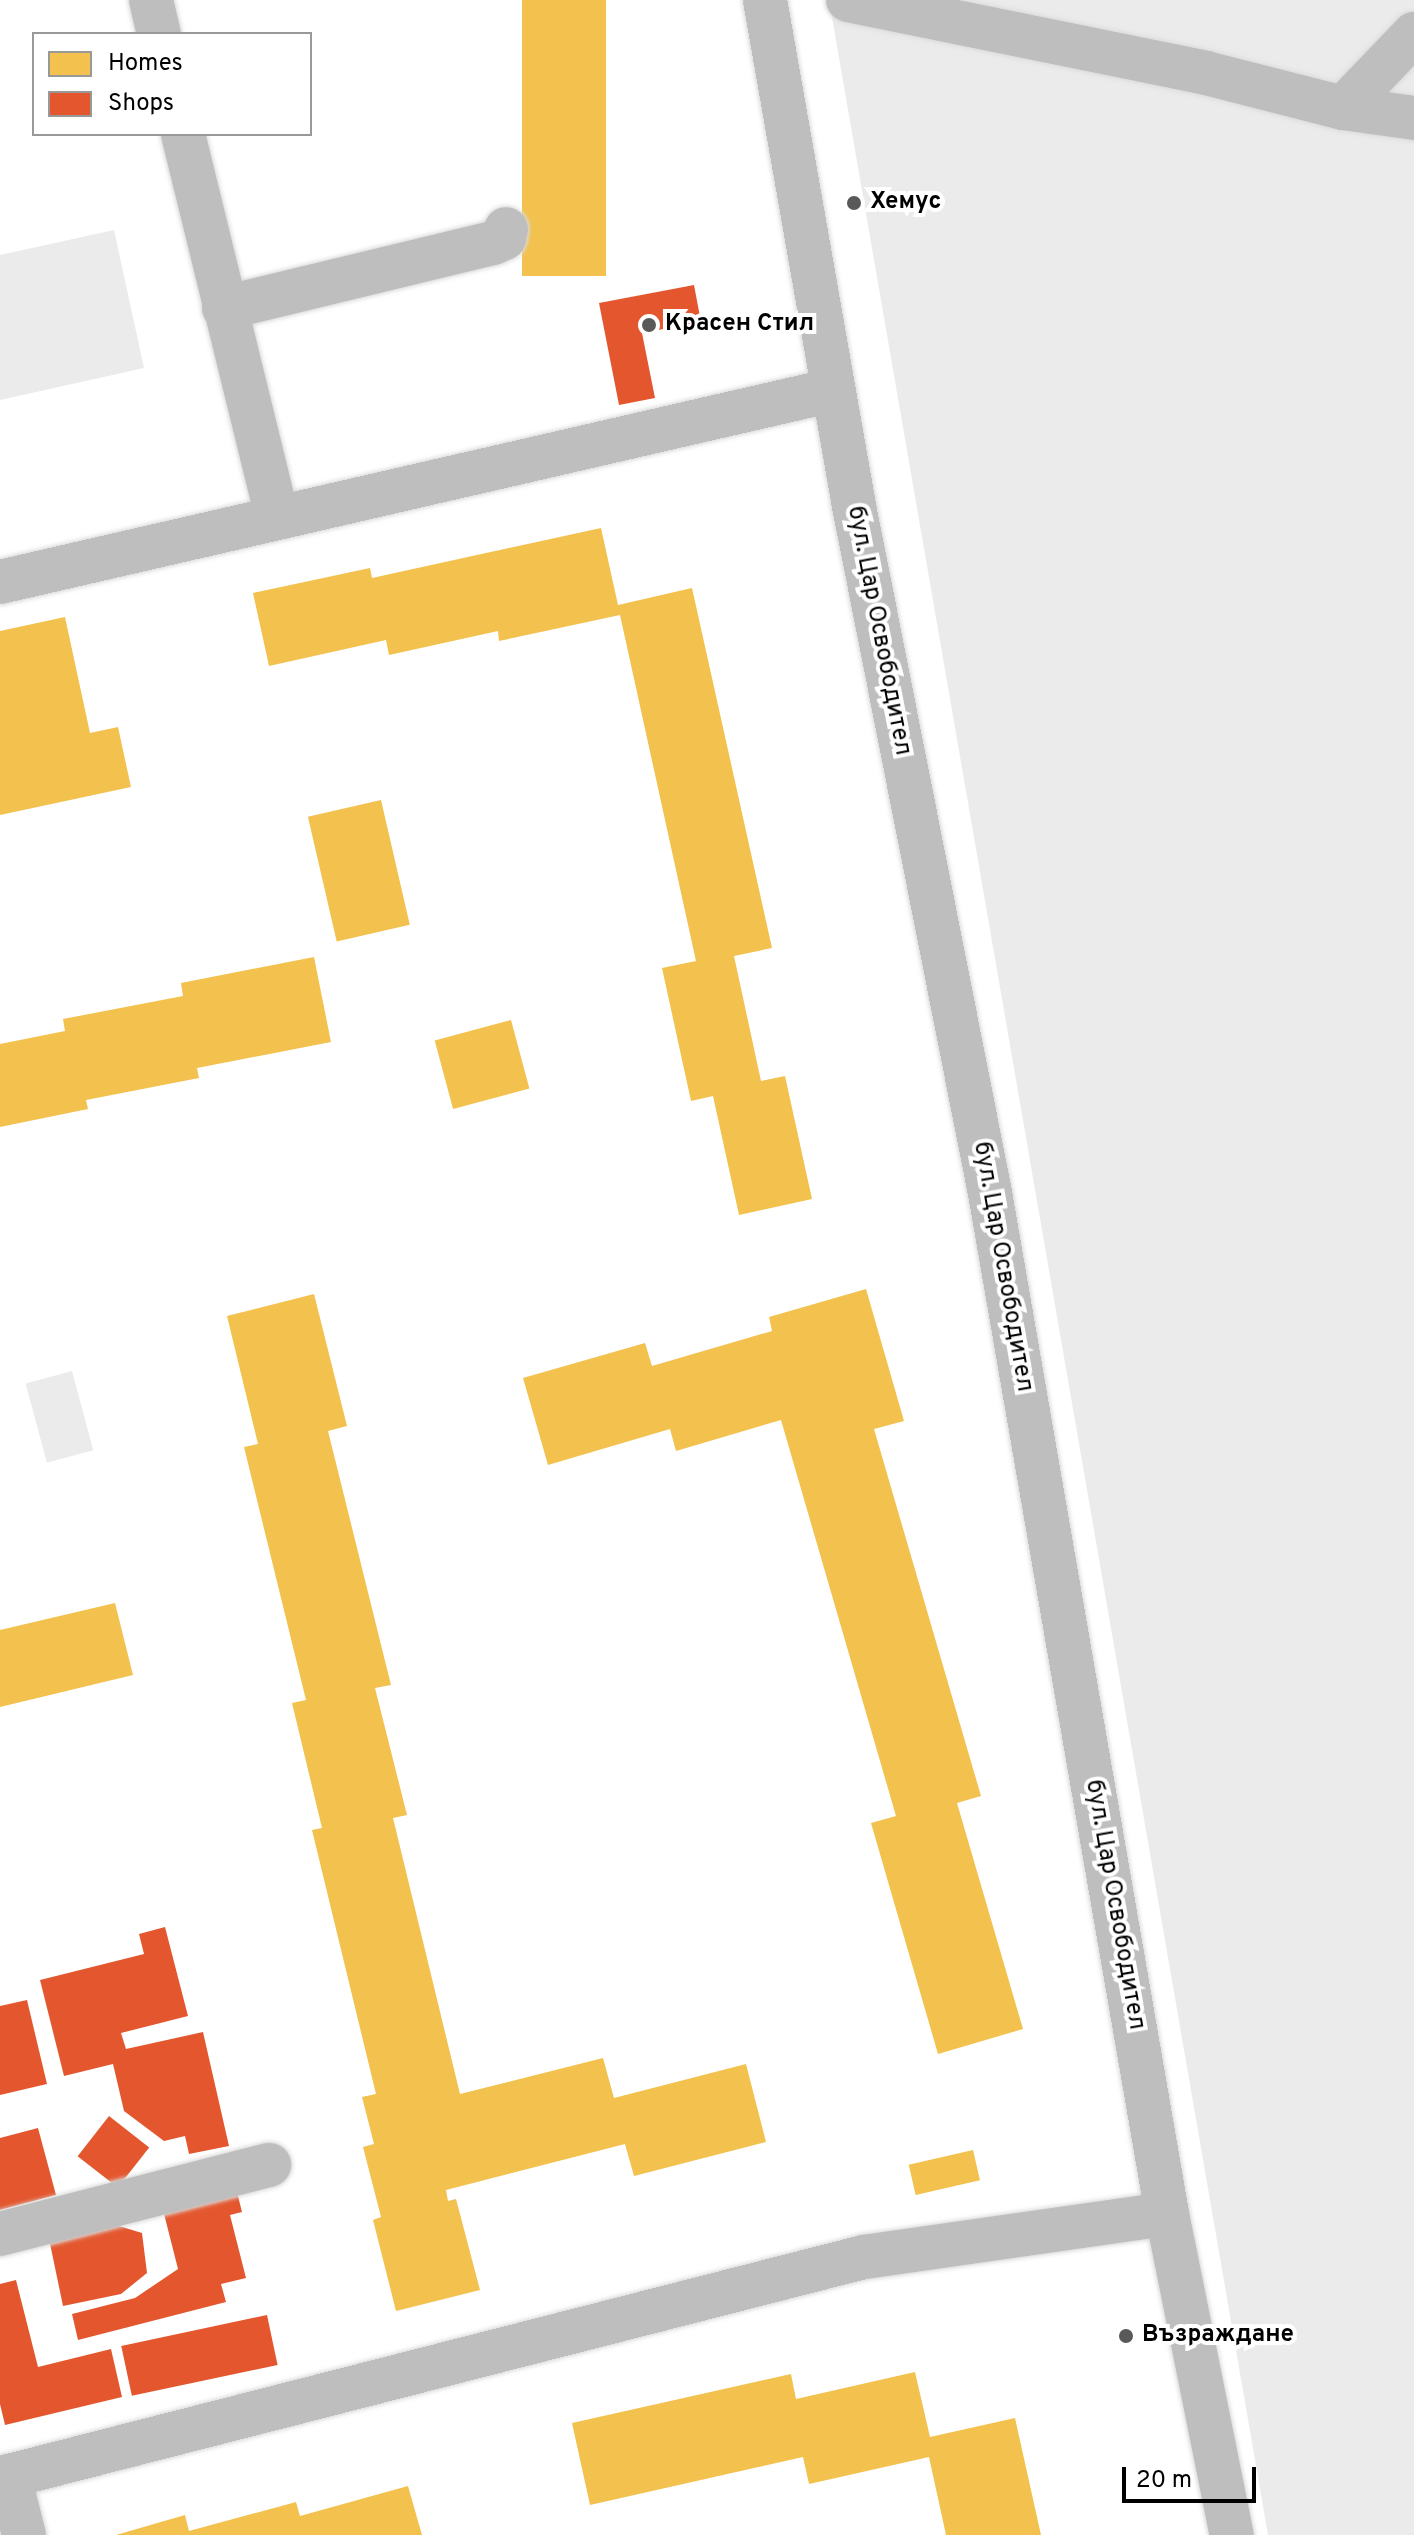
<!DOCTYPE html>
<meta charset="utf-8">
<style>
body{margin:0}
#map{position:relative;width:1414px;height:2535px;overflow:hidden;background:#fff;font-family:Overpass,sans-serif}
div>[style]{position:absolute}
.green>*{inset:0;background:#ebebeb;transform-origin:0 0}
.homes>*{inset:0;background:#f2c14e;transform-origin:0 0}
.shops>*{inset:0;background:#e4572e;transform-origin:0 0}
.roads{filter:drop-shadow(0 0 2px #dbdbdb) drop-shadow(0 0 2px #dbdbdb)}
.minor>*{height:44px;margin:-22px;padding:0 22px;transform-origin:22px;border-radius:22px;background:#bebebe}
.major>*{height:44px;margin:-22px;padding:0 22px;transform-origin:22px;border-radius:22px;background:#bebebe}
.dots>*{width:22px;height:22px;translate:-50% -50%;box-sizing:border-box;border:4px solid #fff;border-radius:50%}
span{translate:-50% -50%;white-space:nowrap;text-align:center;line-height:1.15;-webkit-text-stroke:8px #fff;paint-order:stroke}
.poi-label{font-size:24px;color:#000;font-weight:700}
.left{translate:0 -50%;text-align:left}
.street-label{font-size:24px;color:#000}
.legend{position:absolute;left:32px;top:32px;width:280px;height:104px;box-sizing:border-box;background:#fff;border:2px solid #999;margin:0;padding:10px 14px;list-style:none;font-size:24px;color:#000}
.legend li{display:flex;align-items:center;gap:16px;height:40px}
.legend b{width:40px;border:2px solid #999}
.scale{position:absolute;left:1122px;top:2467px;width:134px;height:36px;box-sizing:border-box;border:4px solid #000;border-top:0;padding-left:10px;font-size:24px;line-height:28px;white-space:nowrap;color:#000;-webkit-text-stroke:6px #fff;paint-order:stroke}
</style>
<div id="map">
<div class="green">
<i style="clip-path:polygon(829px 0,1414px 0,1414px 2535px,1268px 2535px)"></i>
<i style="clip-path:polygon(114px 230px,144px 368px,0 400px,0 255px)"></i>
<i style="left:72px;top:1371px;width:82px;height:48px;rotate:75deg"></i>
</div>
<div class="homes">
<i style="left:522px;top:0;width:84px;height:276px"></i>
<i style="clip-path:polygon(601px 528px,618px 605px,692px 588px,772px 948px,734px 956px,761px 1081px,785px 1076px,812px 1199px,739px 1215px,713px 1096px,691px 1101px,662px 968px,696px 961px,620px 615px,499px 641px,498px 631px,389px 655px,386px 640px,269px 666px,253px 593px,370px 568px,372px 578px)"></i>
<i style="clip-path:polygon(65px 617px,90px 733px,118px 727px,131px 787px,0 815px,0 631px)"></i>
<i style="left:381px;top:800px;width:128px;height:75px;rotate:77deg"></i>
<i style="clip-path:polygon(314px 957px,331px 1042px,197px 1068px,199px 1078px,86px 1100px,88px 1109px,0 1127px,0 1044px,65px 1031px,63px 1019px,183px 996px,181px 983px)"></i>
<i style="left:511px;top:1020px;width:71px;height:79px;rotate:75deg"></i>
<i style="clip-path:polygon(866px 1289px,904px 1421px,874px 1429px,981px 1796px,957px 1803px,1023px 2029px,938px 2054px,871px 1823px,896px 1816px,781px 1420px,676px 1451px,670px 1429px,548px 1465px,523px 1378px,645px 1343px,652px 1366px,772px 1331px,769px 1317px)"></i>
<i style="clip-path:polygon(314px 1294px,347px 1426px,328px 1431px,391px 1685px,375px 1688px,407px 1815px,393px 1818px,460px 2094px,603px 2058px,614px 2098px,746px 2064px,766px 2142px,634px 2176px,625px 2144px,446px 2190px,448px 2201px,456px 2199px,480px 2290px,396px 2311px,373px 2220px,381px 2217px,363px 2147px,374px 2144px,362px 2097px,376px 2094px,312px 1830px,322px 1828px,292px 1703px,306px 1700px,244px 1447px,258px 1444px,227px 1316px)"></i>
<i style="clip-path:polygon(115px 1603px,133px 1675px,0 1707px,0 1630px)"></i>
<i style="left:973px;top:2150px;width:31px;height:66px;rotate:77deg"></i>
<i style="clip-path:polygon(915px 2372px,930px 2437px,1015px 2418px,1041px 2535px,946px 2535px,929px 2457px,809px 2484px,803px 2457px,590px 2505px,572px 2423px,791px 2374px,796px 2399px)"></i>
<i style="clip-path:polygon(408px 2486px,422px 2535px,116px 2535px,185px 2515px,189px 2531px,296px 2502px,300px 2516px)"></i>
</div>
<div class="shops">
<i style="clip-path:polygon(694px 285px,701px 322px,642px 333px,655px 398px,619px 405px,599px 303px)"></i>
<i style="clip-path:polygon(165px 1927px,188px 2016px,121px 2033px,126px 2049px,203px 2032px,229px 2146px,189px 2154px,185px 2136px,164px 2141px,124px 2111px,113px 2064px,64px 2076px,40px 1980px,144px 1954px,139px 1934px)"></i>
<i style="clip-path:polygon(27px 2000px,47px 2084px,0 2095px,0 2006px)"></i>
<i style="left:109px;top:2116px;width:51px;height:51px;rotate:38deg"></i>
<i style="clip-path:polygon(38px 2128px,56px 2195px,0 2210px,0 2138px)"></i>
<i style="clip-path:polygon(235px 2184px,242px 2212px,230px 2215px,246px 2278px,221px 2284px,226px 2302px,78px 2340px,72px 2314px,135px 2298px,178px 2269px,161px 2202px)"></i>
<i style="clip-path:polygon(106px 2222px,142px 2233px,147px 2273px,121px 2294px,63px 2306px,48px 2234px)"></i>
<i style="clip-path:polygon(16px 2280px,38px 2367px,111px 2349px,122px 2397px,5px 2425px,0 2404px,0 2284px)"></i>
<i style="left:267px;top:2315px;width:51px;height:149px;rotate:78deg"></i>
</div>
<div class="roads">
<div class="minor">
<i style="left:151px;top:0;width:35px;rotate:77deg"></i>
<i style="left:848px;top:0;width:365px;rotate:11.5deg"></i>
<i style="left:1206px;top:73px;width:141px;rotate:14.3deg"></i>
<i style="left:1343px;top:108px;width:72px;rotate:8deg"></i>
<i style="left:1343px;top:108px;width:103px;rotate:-46.2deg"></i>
<i style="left:183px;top:134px;width:394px;rotate:76.2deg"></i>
<i style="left:224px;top:308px;width:277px;rotate:-13.6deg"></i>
<i style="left:493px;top:243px;width:12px;rotate:-24deg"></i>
<i style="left:504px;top:238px;width:9px;rotate:-77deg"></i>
<i style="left:0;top:582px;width:855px;rotate:-12.98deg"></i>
<i style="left:0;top:2234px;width:278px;rotate:-14.4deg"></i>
<i style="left:24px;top:2535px;width:61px;rotate:-104.3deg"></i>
<i style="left:9px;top:2476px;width:883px;rotate:-14.37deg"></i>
<i style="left:864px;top:2257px;width:306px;rotate:-8.1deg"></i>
</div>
<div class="major">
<i style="left:765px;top:0;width:514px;rotate:80.02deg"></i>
<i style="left:854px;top:506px;width:700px;rotate:78.8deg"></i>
<i style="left:990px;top:1193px;width:1036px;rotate:80.16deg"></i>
<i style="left:1167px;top:2214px;width:328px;rotate:78.6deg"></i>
</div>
</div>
<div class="dots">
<i style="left:854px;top:203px;background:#595959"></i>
<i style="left:649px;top:325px;background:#595959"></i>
<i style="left:1126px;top:2336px;background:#595959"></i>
</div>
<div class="poi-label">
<span class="left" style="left:870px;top:203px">Хемус</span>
<span class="left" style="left:665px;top:325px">Красен Стил</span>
<span class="left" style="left:1142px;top:2336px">Възраждане</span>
</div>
<div class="street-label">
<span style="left:878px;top:631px;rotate:79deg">бул. Цар Освободител</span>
<span style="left:1002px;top:1267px;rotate:80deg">бул. Цар Освободител</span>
<span style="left:1114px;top:1905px;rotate:80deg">бул. Цар Освободител</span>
</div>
<ul class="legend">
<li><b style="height:22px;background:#f2c14e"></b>Homes</li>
<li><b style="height:22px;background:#e4572e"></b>Shops</li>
</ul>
<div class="scale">20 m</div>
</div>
